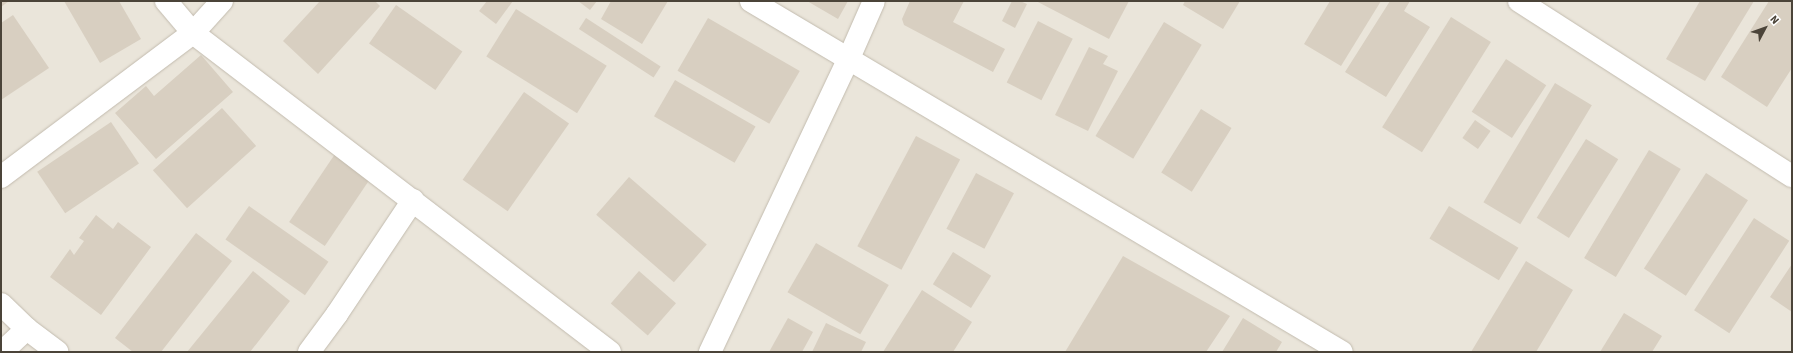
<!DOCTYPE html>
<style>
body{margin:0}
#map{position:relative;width:1793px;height:353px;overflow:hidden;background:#f6f3ec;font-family:"Source Sans 3",sans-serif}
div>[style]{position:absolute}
.residential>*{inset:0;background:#eae5da;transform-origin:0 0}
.building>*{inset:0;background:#d8cfc1;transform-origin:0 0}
.roads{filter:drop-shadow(0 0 1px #c2bbae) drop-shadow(0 0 1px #c2bbae)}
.minor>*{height:22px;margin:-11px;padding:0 11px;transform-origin:11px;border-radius:11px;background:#fff}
span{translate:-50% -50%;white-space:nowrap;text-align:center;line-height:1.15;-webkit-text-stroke:4px #fff;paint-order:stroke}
.frame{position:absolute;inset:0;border:2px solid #4b4439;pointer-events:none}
.north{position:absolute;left:1745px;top:8px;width:40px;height:40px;-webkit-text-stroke:3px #fff;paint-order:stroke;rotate:49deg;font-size:11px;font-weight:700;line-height:16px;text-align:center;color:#4b4439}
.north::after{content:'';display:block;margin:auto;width:14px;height:18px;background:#4b4439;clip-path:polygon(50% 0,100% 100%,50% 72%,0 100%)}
</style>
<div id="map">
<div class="residential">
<i style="left:1px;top:1px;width:1791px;height:351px"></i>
</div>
<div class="building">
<i style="clip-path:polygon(1px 1px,9px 1px,1px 7px)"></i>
<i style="clip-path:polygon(64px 1px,119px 1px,141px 39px,100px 63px)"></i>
<i style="clip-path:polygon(320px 1px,375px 1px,380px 6px,318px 74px,283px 41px)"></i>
<i style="clip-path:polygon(487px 1px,513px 1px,496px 24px,479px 11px)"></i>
<i style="clip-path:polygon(578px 1px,597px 1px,590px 10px)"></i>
<i style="clip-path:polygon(611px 1px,668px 1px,642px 44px,601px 19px)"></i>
<i style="clip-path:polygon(807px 1px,848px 1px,838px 19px)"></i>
<i style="clip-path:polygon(910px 1px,964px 1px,953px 22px,1005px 49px,993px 72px,904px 25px,902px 19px)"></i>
<i style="clip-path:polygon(1012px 1px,1020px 1px,1027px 4px,1015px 28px,1002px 21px)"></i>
<i style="clip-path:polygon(1036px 1px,1129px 1px,1109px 39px)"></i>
<i style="clip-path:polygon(1185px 1px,1240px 1px,1223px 29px,1183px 5px)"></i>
<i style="clip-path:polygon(1330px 1px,1381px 1px,1341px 66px,1304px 44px)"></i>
<i style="clip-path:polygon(1390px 1px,1410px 1px,1404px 11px,1430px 27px,1386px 97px,1345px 72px)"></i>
<i style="clip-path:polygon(1700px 1px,1754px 1px,1705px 81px,1666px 59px)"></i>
<i style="clip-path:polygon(1769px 1px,1792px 1px,1792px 68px,1767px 107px,1721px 77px)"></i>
<i style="left:396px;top:5px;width:81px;height:47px;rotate:35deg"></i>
<i style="left:516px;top:9px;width:107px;height:56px;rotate:32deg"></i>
<i style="clip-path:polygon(13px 15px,49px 68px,1px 100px,1px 23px)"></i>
<i style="left:1451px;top:17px;width:47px;height:130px;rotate:32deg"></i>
<i style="left:586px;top:18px;width:89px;height:13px;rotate:33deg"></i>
<i style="left:708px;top:18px;width:106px;height:61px;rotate:30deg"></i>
<i style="left:1038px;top:21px;width:39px;height:69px;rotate:27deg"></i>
<i style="left:1164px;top:22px;width:44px;height:133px;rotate:31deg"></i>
<i style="clip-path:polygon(1089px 47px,1108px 56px,1103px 64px,1118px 71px,1088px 131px,1055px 115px)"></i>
<i style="clip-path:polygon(201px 55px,233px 92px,156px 159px,115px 113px,146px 86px,154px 96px)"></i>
<i style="left:1506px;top:59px;width:48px;height:63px;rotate:33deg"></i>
<i style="left:675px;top:80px;width:93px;height:42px;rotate:30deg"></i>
<i style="left:1555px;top:83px;width:43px;height:139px;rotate:31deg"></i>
<i style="left:524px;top:92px;width:55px;height:107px;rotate:35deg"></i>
<i style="left:222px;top:108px;width:51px;height:93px;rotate:48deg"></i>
<i style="left:1201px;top:109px;width:36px;height:75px;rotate:32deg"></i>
<i style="left:1475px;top:120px;width:19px;height:22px;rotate:35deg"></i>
<i style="left:111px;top:122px;width:50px;height:89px;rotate:56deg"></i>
<i style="left:916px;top:136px;width:50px;height:125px;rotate:28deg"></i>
<i style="left:1586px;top:139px;width:38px;height:93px;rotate:32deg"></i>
<i style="left:1649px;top:150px;width:37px;height:126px;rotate:31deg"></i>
<i style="left:335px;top:154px;width:43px;height:82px;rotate:34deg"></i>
<i style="left:976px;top:173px;width:43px;height:63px;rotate:28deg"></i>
<i style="left:1706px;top:173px;width:50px;height:114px;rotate:33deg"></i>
<i style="left:629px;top:177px;width:103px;height:50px;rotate:41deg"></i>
<i style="left:249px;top:206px;width:97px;height:41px;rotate:35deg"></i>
<i style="left:1449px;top:206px;width:81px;height:38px;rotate:31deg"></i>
<i style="clip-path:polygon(96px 215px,113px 229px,118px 222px,151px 247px,101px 315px,50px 277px,70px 249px,74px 255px,84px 241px,79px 238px)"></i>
<i style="left:1754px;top:218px;width:42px;height:110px;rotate:33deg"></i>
<i style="clip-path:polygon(196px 233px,232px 261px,161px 352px,133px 352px,115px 338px)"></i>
<i style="left:816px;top:243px;width:84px;height:57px;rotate:30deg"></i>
<i style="left:953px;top:252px;width:45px;height:38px;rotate:32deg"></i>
<i style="clip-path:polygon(1123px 256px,1230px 316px,1206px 352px,1065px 352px)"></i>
<i style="clip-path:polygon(1526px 261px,1573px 290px,1536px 352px,1471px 352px)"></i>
<i style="clip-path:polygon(1792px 264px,1792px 312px,1770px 297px)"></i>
<i style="clip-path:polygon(253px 271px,290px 301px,250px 352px,187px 352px)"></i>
<i style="left:639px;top:271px;width:49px;height:43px;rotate:41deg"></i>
<i style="clip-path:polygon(922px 290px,972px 322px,953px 352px,883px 352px)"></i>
<i style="clip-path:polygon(1624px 313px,1662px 336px,1652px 352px,1600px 352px)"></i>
<i style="clip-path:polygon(788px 318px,813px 332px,802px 352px,769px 352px)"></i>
<i style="clip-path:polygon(1243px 318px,1282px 342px,1276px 352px,1222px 352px)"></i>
<i style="clip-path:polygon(826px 323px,866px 342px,861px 352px,812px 352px)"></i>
</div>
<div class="roads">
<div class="minor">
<i style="left:166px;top:1px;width:42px;rotate:49.8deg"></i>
<i style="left:193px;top:33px;width:525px;rotate:37.42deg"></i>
<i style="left:751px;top:1px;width:687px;rotate:30.71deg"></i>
<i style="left:1519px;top:1px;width:324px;rotate:32.7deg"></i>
<i style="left:1px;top:177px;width:240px;rotate:-36.9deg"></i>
<i style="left:193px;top:33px;width:43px;rotate:-47.8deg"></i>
<i style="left:1px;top:304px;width:36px;rotate:44deg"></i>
<i style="left:27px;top:329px;width:38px;rotate:37deg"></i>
<i style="left:2px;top:352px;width:34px;rotate:-43deg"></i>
<i style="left:309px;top:352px;width:47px;rotate:-53.6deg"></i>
<i style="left:337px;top:314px;width:137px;rotate:-56.3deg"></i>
<i style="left:710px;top:352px;width:325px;rotate:-64.7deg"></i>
<i style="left:849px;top:58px;width:62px;rotate:-66.3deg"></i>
</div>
</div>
<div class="frame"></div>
<div class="north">N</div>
</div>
